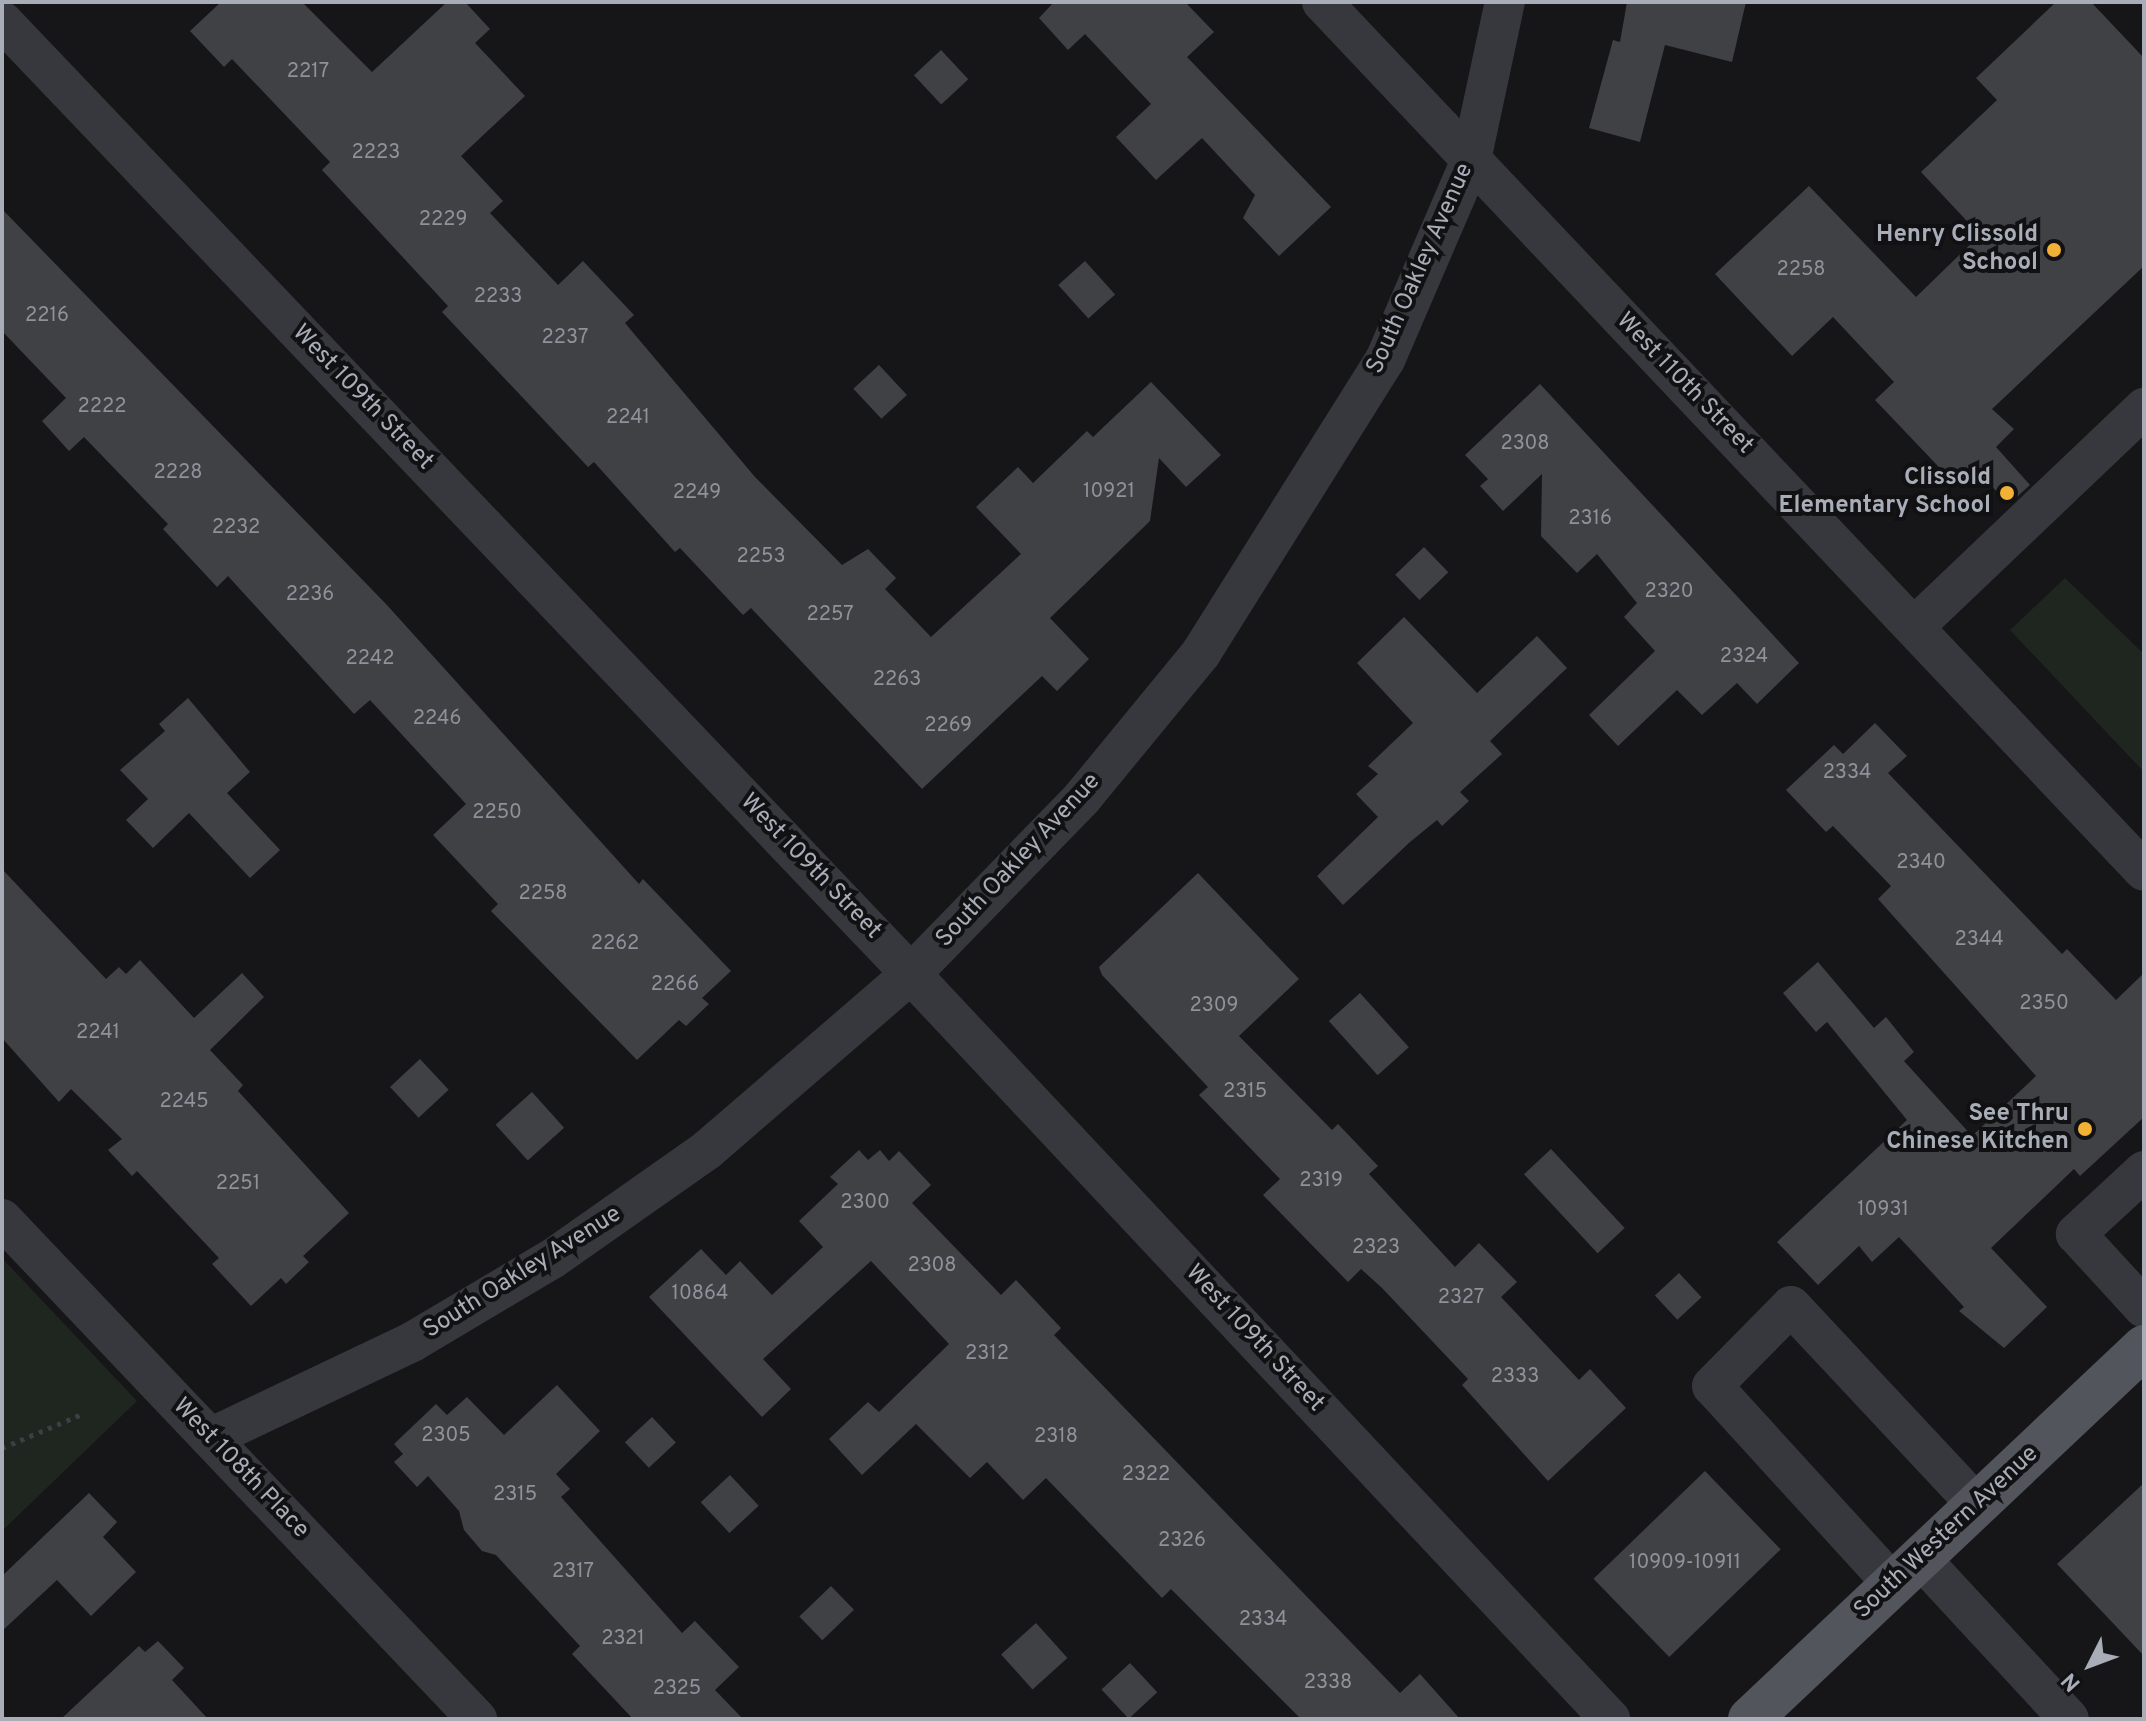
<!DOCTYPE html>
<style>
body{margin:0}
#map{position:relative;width:2146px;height:1721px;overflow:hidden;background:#161618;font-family:Overpass,sans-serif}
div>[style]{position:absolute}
.green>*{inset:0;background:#1e261f}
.building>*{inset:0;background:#404145;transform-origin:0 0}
.path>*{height:5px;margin-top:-2.5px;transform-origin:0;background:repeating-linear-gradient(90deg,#3d3f44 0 4px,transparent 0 10px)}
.minor>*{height:40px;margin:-20px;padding:0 20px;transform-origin:20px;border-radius:20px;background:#37383d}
.major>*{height:44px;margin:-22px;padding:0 22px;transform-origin:22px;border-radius:22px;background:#53555c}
.dots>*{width:22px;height:22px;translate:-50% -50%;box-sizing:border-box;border:4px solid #111113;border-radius:50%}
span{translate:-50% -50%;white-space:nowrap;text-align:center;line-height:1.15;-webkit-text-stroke:8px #111113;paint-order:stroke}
.number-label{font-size:20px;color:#8e929b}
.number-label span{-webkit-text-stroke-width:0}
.poi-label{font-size:24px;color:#a8adb8;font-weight:700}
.right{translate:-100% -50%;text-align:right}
.street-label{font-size:24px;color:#a8adb8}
.frame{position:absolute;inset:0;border:4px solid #a8adb8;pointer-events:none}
.north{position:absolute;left:2050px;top:1625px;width:80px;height:80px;-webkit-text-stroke:6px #111113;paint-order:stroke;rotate:228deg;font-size:22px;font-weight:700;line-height:32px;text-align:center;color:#a8adb8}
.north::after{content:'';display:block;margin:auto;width:28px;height:36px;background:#a8adb8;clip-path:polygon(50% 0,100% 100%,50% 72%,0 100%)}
</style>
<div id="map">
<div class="green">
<i style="clip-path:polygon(2065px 578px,2144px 654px,2144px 772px,2010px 630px)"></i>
<i style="clip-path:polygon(2px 1258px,137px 1401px,2px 1531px)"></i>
</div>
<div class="building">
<i style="clip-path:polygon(221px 2px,302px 2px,372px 72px,447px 2px,465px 2px,490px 29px,475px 43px,525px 96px,461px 156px,503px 201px,490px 213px,558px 285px,583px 261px,634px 315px,625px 323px,755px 477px,842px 565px,868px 549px,896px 578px,885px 589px,931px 637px,1021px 554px,976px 507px,1018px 467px,1033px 483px,1087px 431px,1093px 437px,1151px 382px,1221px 455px,1186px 487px,1159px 458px,1150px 521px,1050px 618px,1089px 659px,1057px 691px,1042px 676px,922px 789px,751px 608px,743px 615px,680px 548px,675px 552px,594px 462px,588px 467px,442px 312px,448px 306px,322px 170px,330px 162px,232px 59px,224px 67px,190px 31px)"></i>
<i style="clip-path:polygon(1054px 2px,1185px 2px,1214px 32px,1187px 57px,1331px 207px,1279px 256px,1243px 218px,1255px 195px,1202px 138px,1156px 180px,1116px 137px,1151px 104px,1085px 34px,1068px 50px,1039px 18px)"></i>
<i style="clip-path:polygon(1627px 2px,1746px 2px,1732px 62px,1665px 45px,1640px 142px,1589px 128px,1613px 40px,1620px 42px)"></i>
<i style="clip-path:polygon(2056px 2px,2091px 2px,2144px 58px,2144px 266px,1992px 409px,2014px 429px,1996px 447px,2030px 485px,2009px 504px,1974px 468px,1956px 485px,1875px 400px,1894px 382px,1833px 317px,1792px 356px,1715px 274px,1809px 186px,1916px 297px,1980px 235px,1921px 172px,1997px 100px,1976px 78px)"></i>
<i style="left:941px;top:50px;width:40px;height:37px;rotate:47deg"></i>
<i style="clip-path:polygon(2px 209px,386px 604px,639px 884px,643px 879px,731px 971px,702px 998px,709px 1004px,686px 1026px,679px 1020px,637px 1060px,491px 911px,498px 904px,433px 835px,466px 804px,370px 700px,354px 714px,228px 576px,217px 587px,163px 529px,168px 524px,84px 437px,69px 451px,42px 421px,66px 398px,2px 331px)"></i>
<i style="left:1085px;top:261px;width:45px;height:36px;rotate:48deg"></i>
<i style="left:879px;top:365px;width:41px;height:35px;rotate:47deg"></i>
<i style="clip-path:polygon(1540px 384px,1799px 663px,1757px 704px,1737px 683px,1702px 715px,1677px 690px,1618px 746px,1589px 715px,1655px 651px,1624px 617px,1637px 603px,1597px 554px,1577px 573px,1541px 536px,1542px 474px,1503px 511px,1480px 486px,1488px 479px,1465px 455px)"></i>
<i style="left:1424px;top:547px;width:35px;height:40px;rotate:46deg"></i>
<i style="clip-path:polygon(1404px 617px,1477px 693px,1537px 636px,1567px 668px,1490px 741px,1502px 754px,1460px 792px,1469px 801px,1442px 826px,1437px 820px,1410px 842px,1343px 905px,1317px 876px,1378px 817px,1356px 794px,1378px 774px,1368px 766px,1413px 723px,1357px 663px)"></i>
<i style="clip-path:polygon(188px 698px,250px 772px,227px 793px,280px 850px,250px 878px,189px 813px,153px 848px,126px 820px,148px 799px,120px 770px,165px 731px,159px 724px)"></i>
<i style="clip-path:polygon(1875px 723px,1907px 756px,1888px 773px,2062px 954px,2067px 949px,2116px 1000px,2144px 973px,2144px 1117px,2080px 1176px,2074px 1169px,1991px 1248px,2047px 1307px,2004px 1348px,1959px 1311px,1964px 1307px,1899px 1237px,1872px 1262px,1859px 1246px,1818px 1285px,1777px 1242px,1907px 1120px,1827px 1022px,1816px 1032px,1783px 993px,1818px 962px,1874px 1028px,1886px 1017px,1914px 1052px,1904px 1061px,1972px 1136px,2036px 1076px,1878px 899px,1891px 886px,1833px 826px,1826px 832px,1786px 790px,1834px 745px,1843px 754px)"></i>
<i style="clip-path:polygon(2px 869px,106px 979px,119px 967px,126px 974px,140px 960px,194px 1018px,242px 973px,264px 997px,210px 1050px,243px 1085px,238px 1091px,349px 1213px,303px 1256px,309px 1262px,286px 1284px,281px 1278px,251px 1306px,212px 1264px,219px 1258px,137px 1171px,132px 1176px,108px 1150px,122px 1139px,71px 1089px,59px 1102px,2px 1038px)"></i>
<i style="clip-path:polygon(1198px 873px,1299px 979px,1239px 1036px,1332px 1130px,1338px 1124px,1378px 1166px,1369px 1174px,1455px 1267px,1479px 1243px,1517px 1282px,1501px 1297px,1579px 1380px,1590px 1369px,1626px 1408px,1548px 1481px,1462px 1385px,1468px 1379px,1382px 1288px,1361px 1269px,1348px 1282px,1263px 1195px,1280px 1179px,1199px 1095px,1208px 1087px,1102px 975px,1099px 967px)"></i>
<i style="left:1360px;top:993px;width:73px;height:42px;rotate:48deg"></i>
<i style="left:420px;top:1059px;width:42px;height:41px;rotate:47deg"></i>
<i style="left:532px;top:1092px;width:48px;height:49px;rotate:48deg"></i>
<i style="left:1551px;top:1149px;width:108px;height:37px;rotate:47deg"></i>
<i style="clip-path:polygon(859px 1150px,868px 1160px,880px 1150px,889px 1161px,899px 1151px,931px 1185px,912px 1203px,1001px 1295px,1016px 1280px,1061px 1328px,1054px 1335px,1400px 1693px,1420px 1674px,1460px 1719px,1301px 1719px,1171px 1589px,1162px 1598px,1046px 1478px,1023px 1500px,987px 1462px,970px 1478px,916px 1424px,862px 1475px,829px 1439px,868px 1402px,879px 1412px,949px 1344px,871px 1261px,763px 1359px,791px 1389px,762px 1417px,649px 1297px,701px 1249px,726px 1275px,740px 1261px,772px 1295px,823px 1247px,799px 1221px,838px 1184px,830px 1177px)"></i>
<i style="left:1679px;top:1273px;width:33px;height:33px;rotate:47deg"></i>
<i style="clip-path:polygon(557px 1385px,600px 1431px,556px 1474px,570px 1489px,561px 1497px,682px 1633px,695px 1621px,739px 1667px,715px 1690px,743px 1719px,633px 1719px,572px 1654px,580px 1646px,496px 1555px,482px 1551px,464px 1530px,459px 1511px,428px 1476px,417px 1487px,394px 1462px,403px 1454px,394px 1444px,436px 1404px,447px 1415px,467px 1397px,504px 1435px)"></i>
<i style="left:652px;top:1417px;width:35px;height:37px;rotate:47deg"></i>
<i style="left:1705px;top:1471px;width:109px;height:155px;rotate:46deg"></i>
<i style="left:730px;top:1475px;width:42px;height:40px;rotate:47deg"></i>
<i style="clip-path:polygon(2144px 1483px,2144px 1656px,2057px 1564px)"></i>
<i style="clip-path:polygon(89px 1493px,117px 1522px,103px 1537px,136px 1572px,91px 1616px,57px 1580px,2px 1631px,2px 1576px)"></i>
<i style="left:831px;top:1586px;width:33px;height:44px;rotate:46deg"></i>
<i style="left:1036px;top:1623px;width:47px;height:47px;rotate:48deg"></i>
<i style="clip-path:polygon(158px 1641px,184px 1668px,172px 1680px,208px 1719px,61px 1719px,139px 1646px,145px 1652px)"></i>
<i style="left:1130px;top:1663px;width:40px;height:39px;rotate:47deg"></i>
</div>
<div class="path">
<i style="left:2px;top:1448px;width:87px;rotate:-23deg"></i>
</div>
<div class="minor">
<i style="left:1322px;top:2px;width:1196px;rotate:46.59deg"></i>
<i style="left:2px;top:21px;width:1317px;rotate:46.35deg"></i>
<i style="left:911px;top:974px;width:1022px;rotate:46.82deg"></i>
<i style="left:1914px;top:627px;width:318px;rotate:-43.6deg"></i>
<i style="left:2144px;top:1171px;width:93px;rotate:137.2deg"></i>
<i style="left:2076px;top:1234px;width:100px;rotate:47.4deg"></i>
<i style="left:2px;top:1219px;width:690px;rotate:46.47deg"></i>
<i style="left:210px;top:1438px;width:224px;rotate:-25.4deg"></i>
<i style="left:412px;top:1342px;width:163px;rotate:-30.7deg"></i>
<i style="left:552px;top:1259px;width:189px;rotate:-35.1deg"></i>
<i style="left:707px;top:1150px;width:269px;rotate:-40.8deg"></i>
<i style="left:911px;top:974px;width:245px;rotate:-45.8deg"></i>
<i style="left:1082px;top:798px;width:188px;rotate:-50.6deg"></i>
<i style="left:1201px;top:653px;width:346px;rotate:-57.9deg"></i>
<i style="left:1385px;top:360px;width:218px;rotate:-66.7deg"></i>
<i style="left:1471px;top:160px;width:162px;rotate:-77.9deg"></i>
<i style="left:1920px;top:1558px;width:219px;rotate:47.2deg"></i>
<i style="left:1893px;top:1584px;width:268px;rotate:-132.4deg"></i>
<i style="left:1712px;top:1386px;width:112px;rotate:-45.4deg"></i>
<i style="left:1791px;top:1306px;width:272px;rotate:46.9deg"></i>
</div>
<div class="major">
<i style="left:1750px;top:1719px;width:542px;rotate:-43.35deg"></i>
</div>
<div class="dots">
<i style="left:2054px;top:250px;background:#f2b134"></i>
<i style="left:2007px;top:493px;background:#f2b134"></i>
<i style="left:2085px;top:1129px;background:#f2b134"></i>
</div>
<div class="number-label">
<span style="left:308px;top:72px">2217</span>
<span style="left:376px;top:153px">2223</span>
<span style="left:443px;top:220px">2229</span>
<span style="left:1801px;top:270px">2258</span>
<span style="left:498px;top:297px">2233</span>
<span style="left:47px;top:316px">2216</span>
<span style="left:565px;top:338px">2237</span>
<span style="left:102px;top:407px">2222</span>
<span style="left:628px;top:418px">2241</span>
<span style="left:1525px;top:444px">2308</span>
<span style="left:178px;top:473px">2228</span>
<span style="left:1109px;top:492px">10921</span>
<span style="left:697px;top:493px">2249</span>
<span style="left:1590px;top:519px">2316</span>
<span style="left:236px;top:528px">2232</span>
<span style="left:761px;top:557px">2253</span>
<span style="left:1669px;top:592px">2320</span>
<span style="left:310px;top:595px">2236</span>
<span style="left:830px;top:615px">2257</span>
<span style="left:1744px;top:657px">2324</span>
<span style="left:370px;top:659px">2242</span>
<span style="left:897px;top:680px">2263</span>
<span style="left:437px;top:719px">2246</span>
<span style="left:948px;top:726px">2269</span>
<span style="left:1847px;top:773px">2334</span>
<span style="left:497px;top:813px">2250</span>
<span style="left:1921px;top:863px">2340</span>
<span style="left:543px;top:894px">2258</span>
<span style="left:1979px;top:940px">2344</span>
<span style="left:615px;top:944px">2262</span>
<span style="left:675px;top:985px">2266</span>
<span style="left:2044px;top:1004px">2350</span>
<span style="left:1214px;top:1006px">2309</span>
<span style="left:98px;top:1033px">2241</span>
<span style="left:1245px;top:1092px">2315</span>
<span style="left:184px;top:1102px">2245</span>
<span style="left:1321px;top:1181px">2319</span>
<span style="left:238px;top:1184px">2251</span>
<span style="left:865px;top:1203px">2300</span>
<span style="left:1883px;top:1210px">10931</span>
<span style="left:1376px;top:1248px">2323</span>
<span style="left:932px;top:1266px">2308</span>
<span style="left:700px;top:1294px">10864</span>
<span style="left:1461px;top:1298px">2327</span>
<span style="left:987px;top:1354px">2312</span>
<span style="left:1515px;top:1377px">2333</span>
<span style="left:446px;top:1436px">2305</span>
<span style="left:1056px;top:1437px">2318</span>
<span style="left:1146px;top:1475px">2322</span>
<span style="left:515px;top:1495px">2315</span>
<span style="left:1182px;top:1541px">2326</span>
<span style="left:1685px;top:1563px">10909-10911</span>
<span style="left:573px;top:1572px">2317</span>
<span style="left:1263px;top:1620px">2334</span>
<span style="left:623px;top:1639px">2321</span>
<span style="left:1328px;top:1683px">2338</span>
<span style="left:677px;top:1689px">2325</span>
</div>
<div class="poi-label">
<span class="right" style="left:2038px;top:250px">Henry Clissold<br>School</span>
<span class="right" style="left:1991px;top:493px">Clissold<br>Elementary School</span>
<span class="right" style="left:2069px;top:1129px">See Thru<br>Chinese Kitchen</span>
</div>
<div class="street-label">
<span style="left:1421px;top:269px;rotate:-66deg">South Oakley Avenue</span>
<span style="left:1684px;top:384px;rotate:46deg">West 110th Street</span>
<span style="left:362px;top:398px;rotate:46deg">West 109th Street</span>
<span style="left:1019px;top:861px;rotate:-47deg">South Oakley Avenue</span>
<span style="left:810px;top:867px;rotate:46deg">West 109th Street</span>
<span style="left:523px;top:1273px;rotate:-32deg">South Oakley Avenue</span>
<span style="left:1254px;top:1339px;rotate:47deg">West 109th Street</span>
<span style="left:240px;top:1469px;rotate:46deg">West 108th Place</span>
<span style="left:1947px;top:1533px;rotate:-43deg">South Western Avenue</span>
</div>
<div class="frame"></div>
<div class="north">N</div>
</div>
